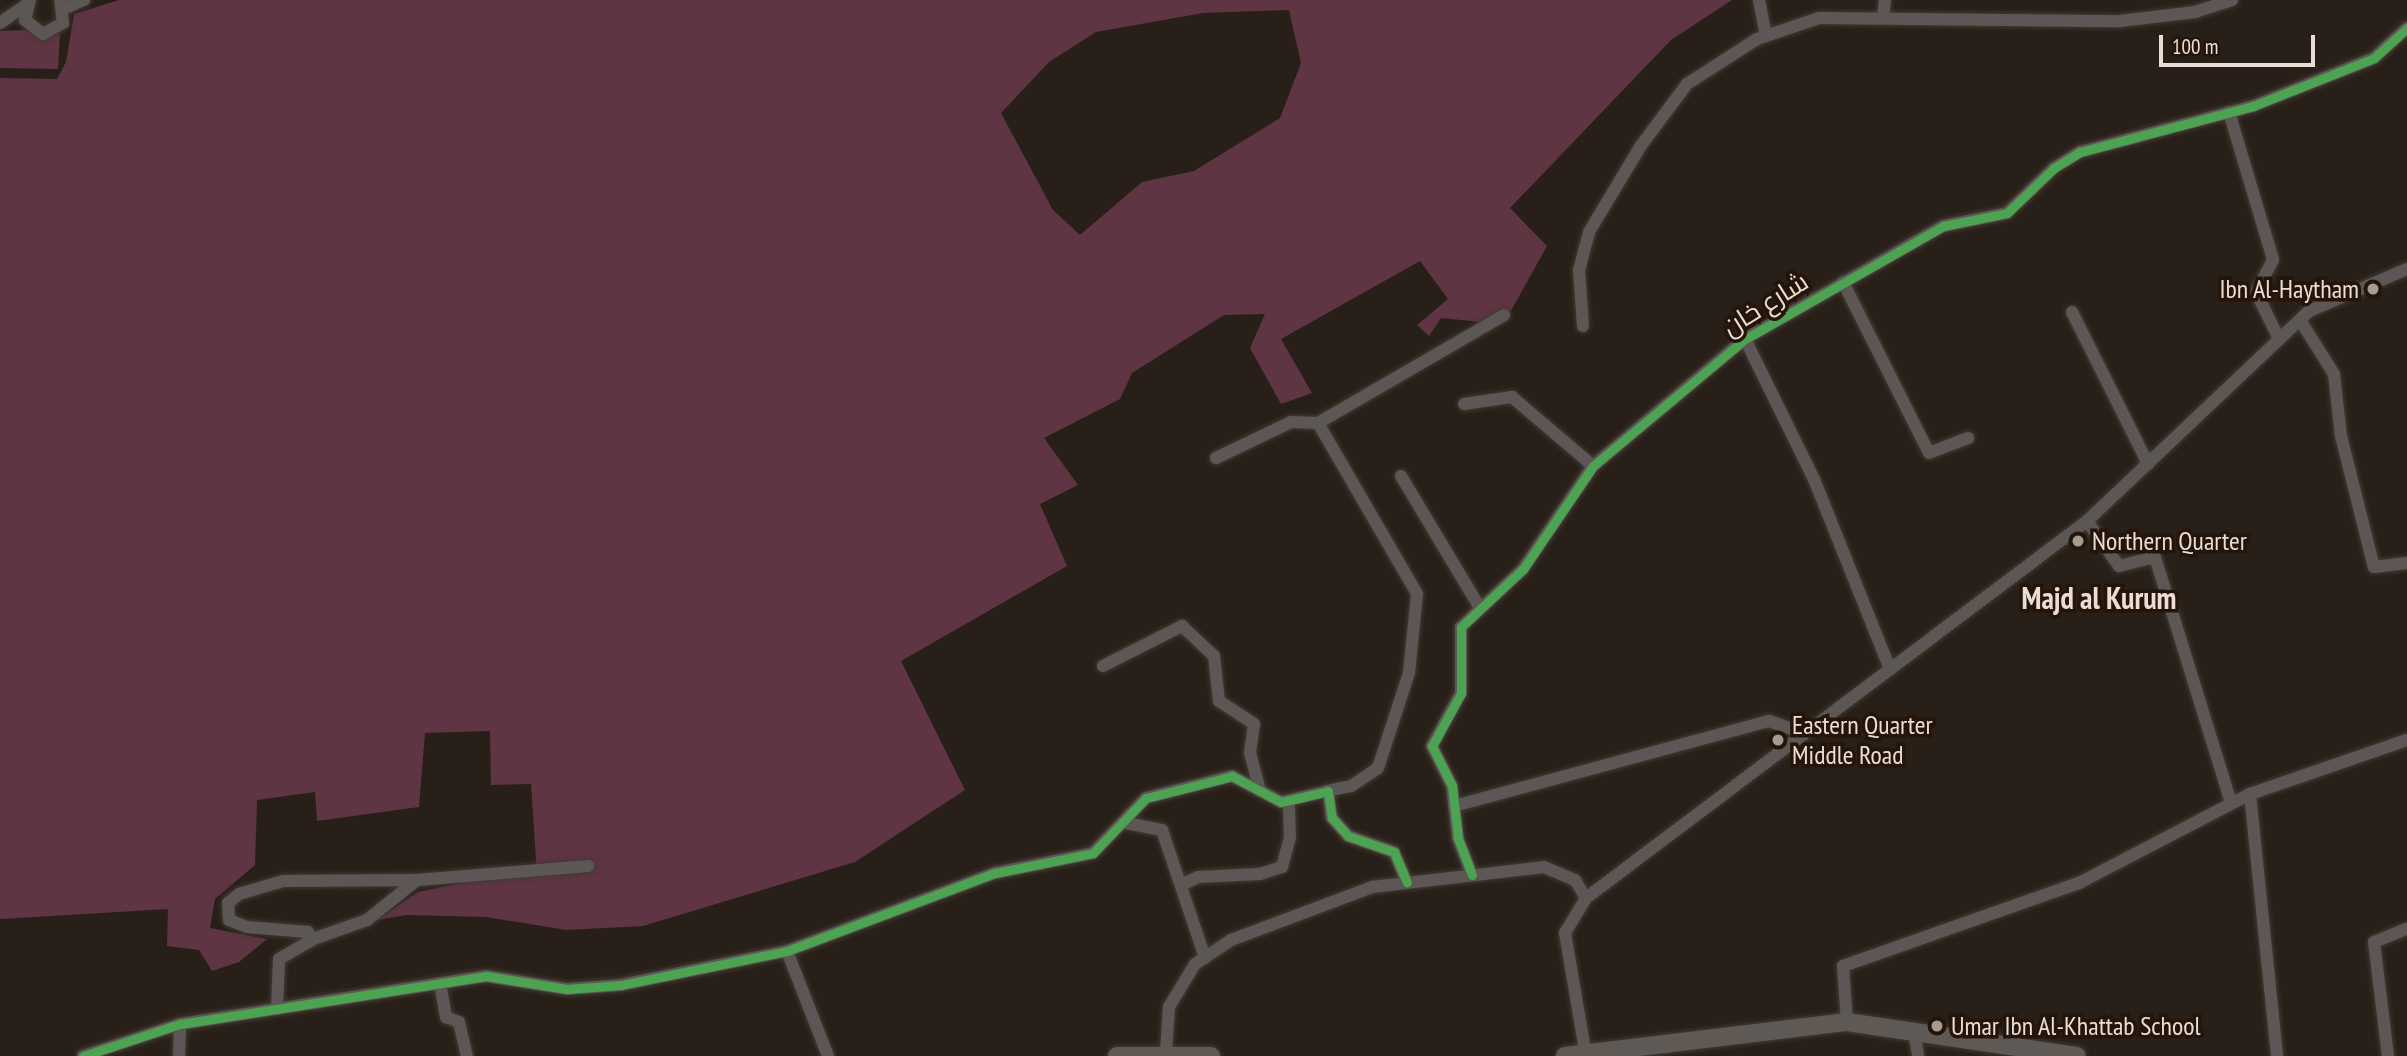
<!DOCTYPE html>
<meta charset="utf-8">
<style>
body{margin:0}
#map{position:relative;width:2407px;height:1056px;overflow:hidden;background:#282018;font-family:"PT Sans Narrow",Cairo,sans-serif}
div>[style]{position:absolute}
.green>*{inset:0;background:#5f3443}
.roads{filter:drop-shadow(0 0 2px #413a34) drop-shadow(0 0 2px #413a34)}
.street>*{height:12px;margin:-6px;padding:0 6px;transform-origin:6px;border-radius:6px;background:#5c5754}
.secondary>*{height:18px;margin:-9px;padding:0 9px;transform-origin:9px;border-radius:9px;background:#5f5956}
.cycleway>*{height:9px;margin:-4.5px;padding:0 4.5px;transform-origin:4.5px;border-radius:4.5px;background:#4ca352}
.dots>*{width:19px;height:19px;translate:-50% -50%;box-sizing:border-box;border:4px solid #251508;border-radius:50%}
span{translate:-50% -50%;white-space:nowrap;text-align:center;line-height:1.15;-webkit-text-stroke:7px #251508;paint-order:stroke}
.poi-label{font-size:26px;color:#e9ddd5}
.right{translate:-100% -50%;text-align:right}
.left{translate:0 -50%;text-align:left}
.street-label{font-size:26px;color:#e9ddd5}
.quarter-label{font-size:30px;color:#e9ddd5;font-weight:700}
.scale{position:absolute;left:2159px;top:35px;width:156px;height:32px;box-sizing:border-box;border:4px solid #e9ddd5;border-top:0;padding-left:9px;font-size:21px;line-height:24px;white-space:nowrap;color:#e9ddd5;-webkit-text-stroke:5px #251508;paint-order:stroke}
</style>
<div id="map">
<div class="green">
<i style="clip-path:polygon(evenodd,119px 0,1732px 0,1671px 40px,1510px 208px,1547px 246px,1508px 316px,1481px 322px,1441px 318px,1429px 336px,1417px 325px,1448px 299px,1420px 261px,1281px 339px,1312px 393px,1281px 404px,1250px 348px,1265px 314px,1224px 315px,1132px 373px,1120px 399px,1044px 438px,1078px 485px,1040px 504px,1067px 566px,901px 661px,965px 790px,855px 862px,643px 926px,566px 930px,486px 917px,407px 915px,377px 920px,418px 892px,494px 876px,537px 876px,531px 784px,491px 785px,490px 731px,425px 733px,419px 807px,317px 821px,315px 792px,257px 800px,255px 865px,215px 899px,210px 928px,267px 939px,239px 962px,212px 971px,199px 950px,167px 946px,168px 909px,0 919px,0 78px,57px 79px,66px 62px,74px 14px,119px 0,1289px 10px,1301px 63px,1280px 118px,1194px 171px,1142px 182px,1080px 235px,1053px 210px,1001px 113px,1049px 62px,1096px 32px,1203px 13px,1289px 10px)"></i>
<i style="clip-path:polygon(27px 30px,43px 40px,60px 33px,58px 69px,0 68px,0 31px)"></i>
</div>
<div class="roads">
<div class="street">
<i style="left:30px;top:0;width:21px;rotate:104deg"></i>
<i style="left:25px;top:20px;width:23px;rotate:38deg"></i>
<i style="left:43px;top:34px;width:23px;rotate:-29deg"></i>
<i style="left:63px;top:23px;width:23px;rotate:-97deg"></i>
<i style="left:1759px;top:0;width:36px;rotate:79deg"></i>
<i style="left:65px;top:8px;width:21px;rotate:-23deg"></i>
<i style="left:1883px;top:18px;width:18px;rotate:-84deg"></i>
<i style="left:0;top:23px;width:33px;rotate:-35deg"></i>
<i style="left:2229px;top:112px;width:154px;rotate:73.4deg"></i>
<i style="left:2273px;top:260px;width:36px;rotate:118deg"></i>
<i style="left:2256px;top:292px;width:52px;rotate:63.9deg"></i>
<i style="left:1843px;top:282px;width:191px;rotate:63.3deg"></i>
<i style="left:1929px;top:453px;width:42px;rotate:-21deg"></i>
<i style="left:2072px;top:312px;width:170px;rotate:63.4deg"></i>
<i style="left:2300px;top:320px;width:64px;rotate:57.8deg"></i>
<i style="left:2334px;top:374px;width:62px;rotate:83.6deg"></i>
<i style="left:2341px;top:436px;width:135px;rotate:75.9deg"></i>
<i style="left:2374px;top:567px;width:33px;rotate:-7deg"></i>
<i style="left:1583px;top:326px;width:56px;rotate:-94.1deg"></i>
<i style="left:1579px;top:270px;width:39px;rotate:-75deg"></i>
<i style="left:1589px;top:232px;width:99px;rotate:-59deg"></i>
<i style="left:1640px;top:147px;width:79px;rotate:-53.3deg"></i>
<i style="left:1687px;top:84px;width:83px;rotate:-32.7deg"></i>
<i style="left:1757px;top:39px;width:65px;rotate:-18.7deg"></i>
<i style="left:1819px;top:18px;width:301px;rotate:0.6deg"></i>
<i style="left:2120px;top:21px;width:76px;rotate:-6.8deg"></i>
<i style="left:2195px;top:12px;width:39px;rotate:-18deg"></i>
<i style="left:1745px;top:339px;width:156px;rotate:63.8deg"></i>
<i style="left:1814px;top:479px;width:205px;rotate:68.2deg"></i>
<i style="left:1464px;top:404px;width:49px;rotate:-8.3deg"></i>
<i style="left:1512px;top:397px;width:106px;rotate:40.4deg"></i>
<i style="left:1318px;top:423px;width:215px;rotate:-30.1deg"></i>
<i style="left:1216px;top:458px;width:83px;rotate:-25.6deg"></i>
<i style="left:1291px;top:422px;width:27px;rotate:2deg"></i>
<i style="left:1318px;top:423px;width:198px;rotate:59.9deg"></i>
<i style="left:1417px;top:594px;width:79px;rotate:95.8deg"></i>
<i style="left:1409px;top:673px;width:100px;rotate:108.1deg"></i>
<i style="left:1378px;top:768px;width:32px;rotate:146deg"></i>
<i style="left:1351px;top:786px;width:24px;rotate:168deg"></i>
<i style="left:1401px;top:476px;width:154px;rotate:59.1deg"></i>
<i style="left:2087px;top:521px;width:55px;rotate:54.6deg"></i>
<i style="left:2119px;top:566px;width:37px;rotate:-14deg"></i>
<i style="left:2155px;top:557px;width:257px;rotate:72.8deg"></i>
<i style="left:1103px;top:666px;width:89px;rotate:-26.9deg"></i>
<i style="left:1182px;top:626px;width:44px;rotate:43.2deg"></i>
<i style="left:1214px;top:656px;width:45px;rotate:83.7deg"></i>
<i style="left:1219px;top:701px;width:42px;rotate:33.3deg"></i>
<i style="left:1254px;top:724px;width:29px;rotate:98deg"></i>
<i style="left:1250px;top:753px;width:39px;rotate:75deg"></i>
<i style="left:2250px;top:794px;width:263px;rotate:84.1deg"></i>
<i style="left:1454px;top:806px;width:326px;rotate:-15.1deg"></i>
<i style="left:1769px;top:721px;width:37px;rotate:19deg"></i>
<i style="left:1126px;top:823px;width:37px;rotate:11deg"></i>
<i style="left:1162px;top:830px;width:135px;rotate:71.4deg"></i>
<i style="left:1472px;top:875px;width:40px;rotate:-111deg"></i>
<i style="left:1458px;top:838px;width:52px;rotate:-96.6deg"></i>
<i style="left:1452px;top:786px;width:45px;rotate:-116.6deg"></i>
<i style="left:1432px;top:746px;width:60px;rotate:-61.3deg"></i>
<i style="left:1461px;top:693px;width:66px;rotate:-90deg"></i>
<i style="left:1461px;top:627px;width:85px;rotate:-43.1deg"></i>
<i style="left:1523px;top:569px;width:125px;rotate:-55.8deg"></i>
<i style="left:1593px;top:466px;width:198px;rotate:-39.9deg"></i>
<i style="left:1745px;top:339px;width:228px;rotate:-29.7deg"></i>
<i style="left:1943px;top:226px;width:65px;rotate:-11.5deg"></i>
<i style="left:2007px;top:213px;width:65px;rotate:-43.8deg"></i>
<i style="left:2054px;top:168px;width:31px;rotate:-32deg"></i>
<i style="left:2080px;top:152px;width:179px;rotate:-14.9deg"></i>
<i style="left:2253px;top:106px;width:130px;rotate:-21.6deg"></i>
<i style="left:2374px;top:58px;width:45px;rotate:-42.3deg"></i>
<i style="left:1181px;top:885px;width:19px;rotate:-25deg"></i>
<i style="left:1198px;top:877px;width:62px;rotate:-2.8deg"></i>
<i style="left:1260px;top:874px;width:23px;rotate:-18deg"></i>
<i style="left:1282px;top:867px;width:30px;rotate:-75deg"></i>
<i style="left:1290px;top:838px;width:37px;rotate:-92deg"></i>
<i style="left:313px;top:939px;width:9px;rotate:-126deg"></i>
<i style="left:308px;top:932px;width:61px;rotate:-175.3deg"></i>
<i style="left:247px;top:927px;width:19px;rotate:-159deg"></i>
<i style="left:229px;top:920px;width:17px;rotate:-93deg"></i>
<i style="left:228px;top:903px;width:14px;rotate:-39deg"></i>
<i style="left:239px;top:894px;width:46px;rotate:-16.5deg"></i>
<i style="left:283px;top:881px;width:130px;rotate:-0.4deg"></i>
<i style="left:787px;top:951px;width:113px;rotate:68.7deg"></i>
<i style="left:440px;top:983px;width:35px;rotate:80deg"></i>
<i style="left:446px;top:1017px;width:14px;rotate:21deg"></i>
<i style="left:459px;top:1022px;width:35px;rotate:77deg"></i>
<i style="left:277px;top:1009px;width:50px;rotate:-87.7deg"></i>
<i style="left:279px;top:959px;width:39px;rotate:-30deg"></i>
<i style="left:313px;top:939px;width:57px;rotate:-19.4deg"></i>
<i style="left:367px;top:920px;width:64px;rotate:-38.7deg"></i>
<i style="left:417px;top:880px;width:172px;rotate:-4.7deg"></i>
<i style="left:1847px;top:1022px;width:56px;rotate:-94.1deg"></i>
<i style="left:1843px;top:966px;width:250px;rotate:-19.4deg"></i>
<i style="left:2079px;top:883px;width:193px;rotate:-27.5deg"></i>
<i style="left:2250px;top:794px;width:166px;rotate:-19deg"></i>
<i style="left:1914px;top:1030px;width:26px;rotate:81deg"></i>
<i style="left:1585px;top:1050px;width:119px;rotate:-99.7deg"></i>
<i style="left:1565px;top:933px;width:41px;rotate:-59deg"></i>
<i style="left:1586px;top:898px;width:627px;rotate:-36.96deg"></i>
<i style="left:2087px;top:521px;width:306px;rotate:-43.4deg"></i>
<i style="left:2309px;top:311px;width:107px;rotate:-23.2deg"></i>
<i style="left:1166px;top:1052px;width:45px;rotate:-86.2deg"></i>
<i style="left:1169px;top:1007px;width:50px;rotate:-58.8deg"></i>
<i style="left:1195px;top:964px;width:43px;rotate:-33.7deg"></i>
<i style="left:1231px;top:940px;width:151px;rotate:-20.6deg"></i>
<i style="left:1372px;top:887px;width:173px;rotate:-6.6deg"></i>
<i style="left:1544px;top:867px;width:34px;rotate:23deg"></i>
<i style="left:1575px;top:880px;width:21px;rotate:59deg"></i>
<i style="left:83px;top:1056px;width:102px;rotate:-18.3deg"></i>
<i style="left:180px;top:1024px;width:310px;rotate:-8.9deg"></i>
<i style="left:486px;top:976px;width:82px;rotate:9.1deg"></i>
<i style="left:567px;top:989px;width:54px;rotate:-4.2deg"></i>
<i style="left:621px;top:985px;width:169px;rotate:-11.6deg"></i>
<i style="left:787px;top:951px;width:222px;rotate:-20.6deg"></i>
<i style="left:995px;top:873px;width:100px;rotate:-11.5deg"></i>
<i style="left:1093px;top:853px;width:76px;rotate:-46.1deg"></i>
<i style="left:1146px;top:798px;width:89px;rotate:-14.3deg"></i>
<i style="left:1232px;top:776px;width:55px;rotate:28deg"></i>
<i style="left:1281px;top:802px;width:48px;rotate:-13.2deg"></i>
<i style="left:1328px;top:791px;width:27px;rotate:82deg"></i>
<i style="left:1332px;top:818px;width:24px;rotate:48deg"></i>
<i style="left:1348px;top:836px;width:49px;rotate:19.2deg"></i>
<i style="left:1394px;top:852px;width:33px;rotate:67deg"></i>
<i style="left:179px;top:1056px;width:32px;rotate:-88deg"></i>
<i style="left:2388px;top:1056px;width:115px;rotate:-97deg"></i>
<i style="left:2374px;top:942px;width:35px;rotate:-22deg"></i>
</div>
<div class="secondary">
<i style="left:1117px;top:1056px;width:94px"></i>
<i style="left:1565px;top:1056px;width:284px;rotate:-6.9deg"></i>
<i style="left:1847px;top:1022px;width:232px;rotate:8.4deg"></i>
</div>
</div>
<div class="cycleway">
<i style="left:1472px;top:875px;width:40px;rotate:-111deg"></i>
<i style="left:1458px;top:838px;width:52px;rotate:-96.6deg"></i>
<i style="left:1452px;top:786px;width:45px;rotate:-116.6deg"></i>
<i style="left:1432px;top:746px;width:60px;rotate:-61.3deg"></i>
<i style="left:1461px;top:693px;width:66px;rotate:-90deg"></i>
<i style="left:1461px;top:627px;width:85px;rotate:-43.1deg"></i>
<i style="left:1523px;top:569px;width:125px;rotate:-55.8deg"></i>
<i style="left:1593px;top:466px;width:198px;rotate:-39.9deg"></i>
<i style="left:1745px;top:339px;width:228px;rotate:-29.7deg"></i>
<i style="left:1943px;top:226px;width:65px;rotate:-11.5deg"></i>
<i style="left:2007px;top:213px;width:65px;rotate:-43.8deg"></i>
<i style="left:2054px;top:168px;width:31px;rotate:-32deg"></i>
<i style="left:2080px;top:152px;width:179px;rotate:-14.9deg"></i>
<i style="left:2253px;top:106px;width:130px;rotate:-21.6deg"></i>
<i style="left:2374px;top:58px;width:45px;rotate:-42.3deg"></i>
<i style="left:83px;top:1056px;width:102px;rotate:-18.3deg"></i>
<i style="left:180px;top:1024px;width:310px;rotate:-8.9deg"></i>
<i style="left:486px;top:976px;width:82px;rotate:9.1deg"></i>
<i style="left:567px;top:989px;width:54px;rotate:-4.2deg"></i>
<i style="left:621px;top:985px;width:169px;rotate:-11.6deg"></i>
<i style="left:787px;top:951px;width:222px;rotate:-20.6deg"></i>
<i style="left:995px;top:873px;width:100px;rotate:-11.5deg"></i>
<i style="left:1093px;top:853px;width:76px;rotate:-46.1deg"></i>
<i style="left:1146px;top:798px;width:89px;rotate:-14.3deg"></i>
<i style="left:1232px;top:776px;width:55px;rotate:28deg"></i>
<i style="left:1281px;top:802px;width:48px;rotate:-13.2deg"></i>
<i style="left:1328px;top:791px;width:27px;rotate:82deg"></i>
<i style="left:1332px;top:818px;width:24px;rotate:48deg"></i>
<i style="left:1348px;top:836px;width:49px;rotate:19.2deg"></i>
<i style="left:1394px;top:852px;width:33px;rotate:67deg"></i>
</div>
<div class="dots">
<i style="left:2373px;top:289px;background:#a59b93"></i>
<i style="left:2078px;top:541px;background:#a59b93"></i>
<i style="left:1778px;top:740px;background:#a59b93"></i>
<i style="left:1937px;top:1026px;background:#a59b93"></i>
</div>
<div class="poi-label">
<span class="right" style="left:2359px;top:289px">Ibn Al-Haytham</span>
<span class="left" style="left:2092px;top:541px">Northern Quarter</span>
<span class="left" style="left:1792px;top:740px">Eastern Quarter<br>Middle Road</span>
<span class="left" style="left:1951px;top:1026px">Umar Ibn Al-Khattab School</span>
</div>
<div class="street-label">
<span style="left:1765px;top:304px;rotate:-32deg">شارع خان</span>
</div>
<div class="quarter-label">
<span style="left:2099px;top:598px">Majd al Kurum</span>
</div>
<div class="scale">100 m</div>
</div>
